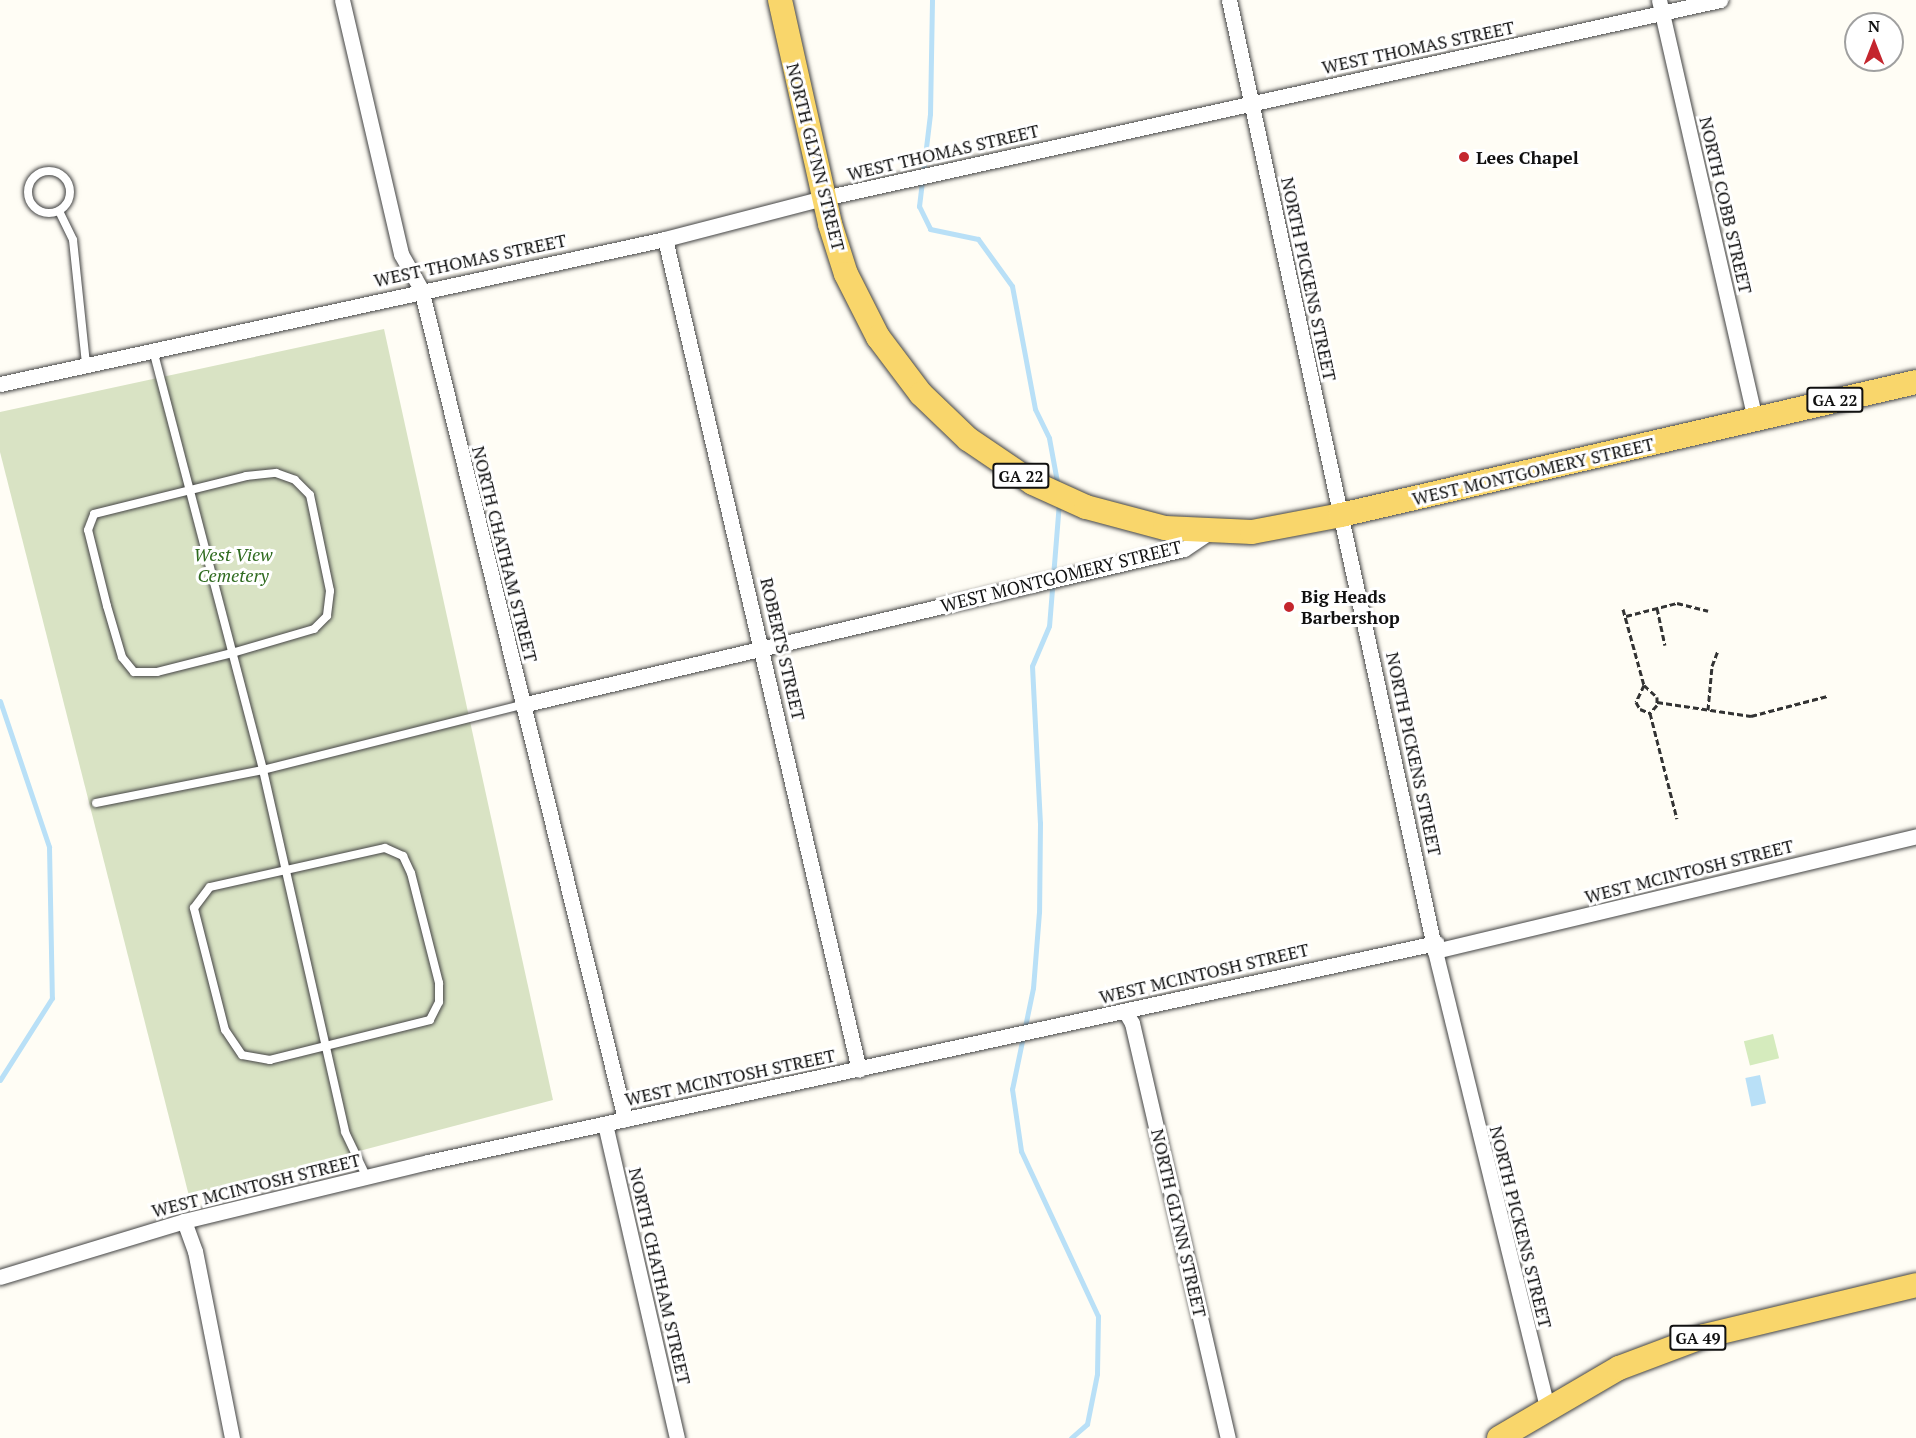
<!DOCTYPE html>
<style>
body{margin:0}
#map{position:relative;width:1916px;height:1438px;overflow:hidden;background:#fffdf5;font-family:"PT Serif",serif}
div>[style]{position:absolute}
.green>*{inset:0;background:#d5ebbd;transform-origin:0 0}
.cemetery>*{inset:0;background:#d9e3c4}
.water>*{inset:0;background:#b9e0f7;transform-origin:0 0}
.stream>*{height:5px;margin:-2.5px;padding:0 2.5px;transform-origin:2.5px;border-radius:2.5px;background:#b9e0f7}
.path>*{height:3px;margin-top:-1.5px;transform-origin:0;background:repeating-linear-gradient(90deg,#333 0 6px,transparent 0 9px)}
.roads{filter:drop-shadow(0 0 2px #444) drop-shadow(0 0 2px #444)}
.lane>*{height:8px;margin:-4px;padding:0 4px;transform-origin:4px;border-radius:4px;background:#fff}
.lane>.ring{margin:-4px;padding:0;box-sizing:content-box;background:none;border:8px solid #fff;border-radius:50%}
.street>*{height:15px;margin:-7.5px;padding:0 7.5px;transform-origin:7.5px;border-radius:7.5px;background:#fff}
.primary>*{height:24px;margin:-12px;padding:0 12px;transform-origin:12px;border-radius:12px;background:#f9d66b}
.dots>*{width:16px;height:16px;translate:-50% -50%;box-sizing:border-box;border:3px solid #fff;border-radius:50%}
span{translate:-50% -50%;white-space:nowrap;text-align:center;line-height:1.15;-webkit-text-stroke:6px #fff;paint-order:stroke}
.shield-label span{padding:2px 4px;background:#fff;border:2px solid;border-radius:4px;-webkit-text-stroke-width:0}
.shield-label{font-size:16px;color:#111;font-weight:700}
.street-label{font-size:18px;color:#111}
.poi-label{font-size:18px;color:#111;font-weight:700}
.left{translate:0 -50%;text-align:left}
.park-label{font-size:18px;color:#2f6b1f;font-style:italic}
.north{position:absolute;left:1844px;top:12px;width:60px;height:60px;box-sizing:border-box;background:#fff;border:2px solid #a0a0a0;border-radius:50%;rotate:0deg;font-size:16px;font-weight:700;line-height:24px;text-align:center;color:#111}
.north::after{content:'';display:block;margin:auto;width:21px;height:27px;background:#c4262e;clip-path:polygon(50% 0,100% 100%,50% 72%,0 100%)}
</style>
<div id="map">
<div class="green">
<i style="left:1773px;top:1034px;width:25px;height:30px;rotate:76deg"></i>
</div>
<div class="cemetery">
<i style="clip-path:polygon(384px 329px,553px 1100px,189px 1196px,0 452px,0 412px)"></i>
</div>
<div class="water">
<i style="left:1760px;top:1075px;width:29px;height:15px;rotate:78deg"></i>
</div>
<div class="stream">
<i style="left:932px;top:0;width:114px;rotate:91deg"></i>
<i style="left:930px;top:114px;width:93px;rotate:96.8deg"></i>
<i style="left:919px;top:206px;width:25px;rotate:64deg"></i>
<i style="left:930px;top:229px;width:49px;rotate:11.8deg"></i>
<i style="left:978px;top:239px;width:58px;rotate:54.1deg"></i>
<i style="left:1012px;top:286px;width:125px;rotate:79.4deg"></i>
<i style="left:1035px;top:409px;width:32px;rotate:64deg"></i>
<i style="left:1049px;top:438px;width:50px;rotate:79.6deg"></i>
<i style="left:1059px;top:502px;width:124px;rotate:94.6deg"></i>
<i style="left:1049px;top:626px;width:43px;rotate:113deg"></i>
<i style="left:1032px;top:666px;width:157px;rotate:87.1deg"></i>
<i style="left:1040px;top:823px;width:89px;rotate:90.6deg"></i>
<i style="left:1039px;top:912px;width:76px;rotate:94.5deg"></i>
<i style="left:1033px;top:988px;width:103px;rotate:101.7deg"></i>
<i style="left:1012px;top:1089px;width:63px;rotate:81.7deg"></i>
<i style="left:1021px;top:1151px;width:182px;rotate:65deg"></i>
<i style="left:1098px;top:1316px;width:58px;rotate:91deg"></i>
<i style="left:1097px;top:1374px;width:51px;rotate:101.3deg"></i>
<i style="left:1087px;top:1424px;width:21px;rotate:139deg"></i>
<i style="left:0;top:701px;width:154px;rotate:71.4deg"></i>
<i style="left:49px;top:847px;width:151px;rotate:88.9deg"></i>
<i style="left:52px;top:998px;width:97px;rotate:122.4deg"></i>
</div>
<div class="path">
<i style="left:1657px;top:608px;width:38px;rotate:78deg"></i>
<i style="left:1623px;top:609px;width:79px;rotate:74.6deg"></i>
<i style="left:1644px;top:685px;width:18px;rotate:43deg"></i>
<i style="left:1657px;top:697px;width:8px;rotate:90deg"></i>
<i style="left:1657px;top:705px;width:11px;rotate:131deg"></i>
<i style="left:1650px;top:713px;width:109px;rotate:75.7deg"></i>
<i style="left:1626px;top:616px;width:53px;rotate:-14.3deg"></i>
<i style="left:1677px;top:603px;width:32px;rotate:14deg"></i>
<i style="left:1644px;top:685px;width:19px;rotate:115deg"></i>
<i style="left:1636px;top:702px;width:8px;rotate:60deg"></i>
<i style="left:1640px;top:709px;width:11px;rotate:22deg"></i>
<i style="left:1657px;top:702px;width:95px;rotate:8.5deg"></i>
<i style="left:1751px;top:716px;width:79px;rotate:-14.7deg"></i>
<i style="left:1708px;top:710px;width:44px;rotate:-84.8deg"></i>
<i style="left:1712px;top:666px;width:17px;rotate:-69deg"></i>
</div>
<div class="roads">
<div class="lane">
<i class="ring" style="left:28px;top:171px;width:34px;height:34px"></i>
<i style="left:59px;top:211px;width:32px;rotate:64deg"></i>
<i style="left:73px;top:240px;width:124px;rotate:84deg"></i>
<i style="left:153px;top:350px;width:434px;rotate:75.3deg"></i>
<i style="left:263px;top:770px;width:267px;rotate:-14.1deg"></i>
<i style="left:276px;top:473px;width:20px;rotate:20deg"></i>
<i style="left:295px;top:480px;width:21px;rotate:45deg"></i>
<i style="left:310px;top:495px;width:98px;rotate:78.2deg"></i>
<i style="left:330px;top:591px;width:25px;rotate:97deg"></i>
<i style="left:327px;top:616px;width:18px;rotate:135deg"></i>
<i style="left:314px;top:629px;width:85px;rotate:163.7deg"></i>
<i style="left:232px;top:653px;width:77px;rotate:165.8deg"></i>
<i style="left:157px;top:672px;width:23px;rotate:180deg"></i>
<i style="left:134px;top:672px;width:19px;rotate:-129deg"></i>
<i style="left:122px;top:657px;width:53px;rotate:-106.4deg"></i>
<i style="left:107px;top:606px;width:78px;rotate:-104deg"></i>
<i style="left:88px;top:530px;width:17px;rotate:-69deg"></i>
<i style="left:94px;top:514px;width:157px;rotate:-14deg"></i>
<i style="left:246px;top:476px;width:30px;rotate:-6deg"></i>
<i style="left:96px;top:803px;width:170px;rotate:-11.2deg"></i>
<i style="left:263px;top:770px;width:371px;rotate:77.2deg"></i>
<i style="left:345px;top:1132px;width:51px;rotate:64.4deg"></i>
<i style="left:385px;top:848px;width:20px;rotate:24deg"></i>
<i style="left:403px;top:856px;width:19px;rotate:65deg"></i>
<i style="left:411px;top:873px;width:114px;rotate:75.7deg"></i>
<i style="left:439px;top:983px;width:19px;rotate:90deg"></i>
<i style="left:439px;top:1002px;width:20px;rotate:117deg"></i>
<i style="left:430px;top:1020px;width:165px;rotate:166deg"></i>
<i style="left:270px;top:1060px;width:28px;rotate:-170deg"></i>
<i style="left:242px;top:1055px;width:30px;rotate:-124deg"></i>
<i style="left:225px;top:1030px;width:126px;rotate:-104.3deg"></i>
<i style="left:194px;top:908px;width:26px;rotate:-53deg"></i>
<i style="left:210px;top:887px;width:179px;rotate:-12.6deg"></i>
</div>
<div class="street">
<i style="left:342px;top:0;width:261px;rotate:76.9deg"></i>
<i style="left:401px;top:254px;width:40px;rotate:60.3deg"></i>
<i style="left:421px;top:289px;width:855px;rotate:76.19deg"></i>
<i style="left:1229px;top:0;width:973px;rotate:77.78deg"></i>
<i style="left:1435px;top:951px;width:471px;rotate:76.2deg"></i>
<i style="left:1659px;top:0;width:430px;rotate:77.1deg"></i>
<i style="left:665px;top:239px;width:853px;rotate:76.86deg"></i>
<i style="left:0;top:384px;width:681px;rotate:-12.3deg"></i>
<i style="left:665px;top:239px;width:164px;rotate:-14.5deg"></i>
<i style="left:824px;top:198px;width:918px;rotate:-12.46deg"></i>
<i style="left:522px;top:705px;width:680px;rotate:-13.26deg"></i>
<i style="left:1184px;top:549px;width:32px;rotate:-34deg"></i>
<i style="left:1435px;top:951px;width:495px;rotate:-13.4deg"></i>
<i style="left:1125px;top:1011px;width:14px;rotate:60deg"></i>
<i style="left:1132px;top:1023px;width:426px;rotate:77deg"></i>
<i style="left:605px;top:1124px;width:322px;rotate:77.1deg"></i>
<i style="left:184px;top:1221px;width:32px;rotate:70deg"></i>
<i style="left:195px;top:1251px;width:191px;rotate:78.8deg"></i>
<i style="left:0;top:1277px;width:192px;rotate:-16.9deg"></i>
<i style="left:184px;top:1221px;width:251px;rotate:-13.6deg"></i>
<i style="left:428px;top:1162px;width:1032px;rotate:-12.26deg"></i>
</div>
<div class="primary">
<i style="left:780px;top:0;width:230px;rotate:77.4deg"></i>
<i style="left:830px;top:224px;width:52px;rotate:72.3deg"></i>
<i style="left:846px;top:274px;width:71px;rotate:63.1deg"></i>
<i style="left:878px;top:337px;width:71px;rotate:53deg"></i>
<i style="left:921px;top:394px;width:65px;rotate:43.8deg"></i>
<i style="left:968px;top:439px;width:78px;rotate:34.1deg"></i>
<i style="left:1033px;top:483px;width:58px;rotate:24.4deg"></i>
<i style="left:1086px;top:507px;width:82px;rotate:14.9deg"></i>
<i style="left:1165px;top:528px;width:87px;rotate:2.6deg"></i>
<i style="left:1252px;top:532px;width:91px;rotate:-10.8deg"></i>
<i style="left:1341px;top:515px;width:590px;rotate:-13.02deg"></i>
<i style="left:1499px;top:1438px;width:139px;rotate:-30.3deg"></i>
<i style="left:1619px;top:1368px;width:91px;rotate:-20.6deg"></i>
<i style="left:1704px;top:1336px;width:218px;rotate:-13.5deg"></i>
</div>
</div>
<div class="dots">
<i style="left:1464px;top:157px;background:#c4262e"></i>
<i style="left:1289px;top:607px;background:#c4262e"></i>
</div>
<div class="shield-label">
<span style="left:1835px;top:400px">GA 22</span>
<span style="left:1021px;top:476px">GA 22</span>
<span style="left:1698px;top:1338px">GA 49</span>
</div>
<div class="street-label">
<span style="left:1418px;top:47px;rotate:-12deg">WEST THOMAS STREET</span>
<span style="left:943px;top:152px;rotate:-13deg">WEST THOMAS STREET</span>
<span style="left:816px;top:157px;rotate:76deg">NORTH GLYNN STREET</span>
<span style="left:1726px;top:205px;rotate:77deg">NORTH COBB STREET</span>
<span style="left:470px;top:260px;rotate:-12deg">WEST THOMAS STREET</span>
<span style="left:1309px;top:279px;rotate:78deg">NORTH PICKENS STREET</span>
<span style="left:1533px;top:471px;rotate:-13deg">WEST MONTGOMERY STREET</span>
<span style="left:505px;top:554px;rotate:76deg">NORTH CHATHAM STREET</span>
<span style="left:1061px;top:576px;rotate:-14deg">WEST MONTGOMERY STREET</span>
<span style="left:783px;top:649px;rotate:77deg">ROBERTS STREET</span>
<span style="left:1414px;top:754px;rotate:78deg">NORTH PICKENS STREET</span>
<span style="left:1689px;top:871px;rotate:-14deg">WEST MCINTOSH STREET</span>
<span style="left:1204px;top:973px;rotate:-13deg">WEST MCINTOSH STREET</span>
<span style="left:730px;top:1077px;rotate:-12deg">WEST MCINTOSH STREET</span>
<span style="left:256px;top:1185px;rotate:-14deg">WEST MCINTOSH STREET</span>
<span style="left:1179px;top:1223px;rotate:77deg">NORTH GLYNN STREET</span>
<span style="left:1521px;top:1227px;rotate:76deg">NORTH PICKENS STREET</span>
<span style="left:660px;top:1276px;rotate:77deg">NORTH CHATHAM STREET</span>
</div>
<div class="poi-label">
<span class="left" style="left:1476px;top:157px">Lees Chapel</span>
<span class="left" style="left:1301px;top:607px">Big Heads<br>Barbershop</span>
</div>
<div class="park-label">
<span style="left:233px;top:565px">West View<br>Cemetery</span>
</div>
<div class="north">N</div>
</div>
